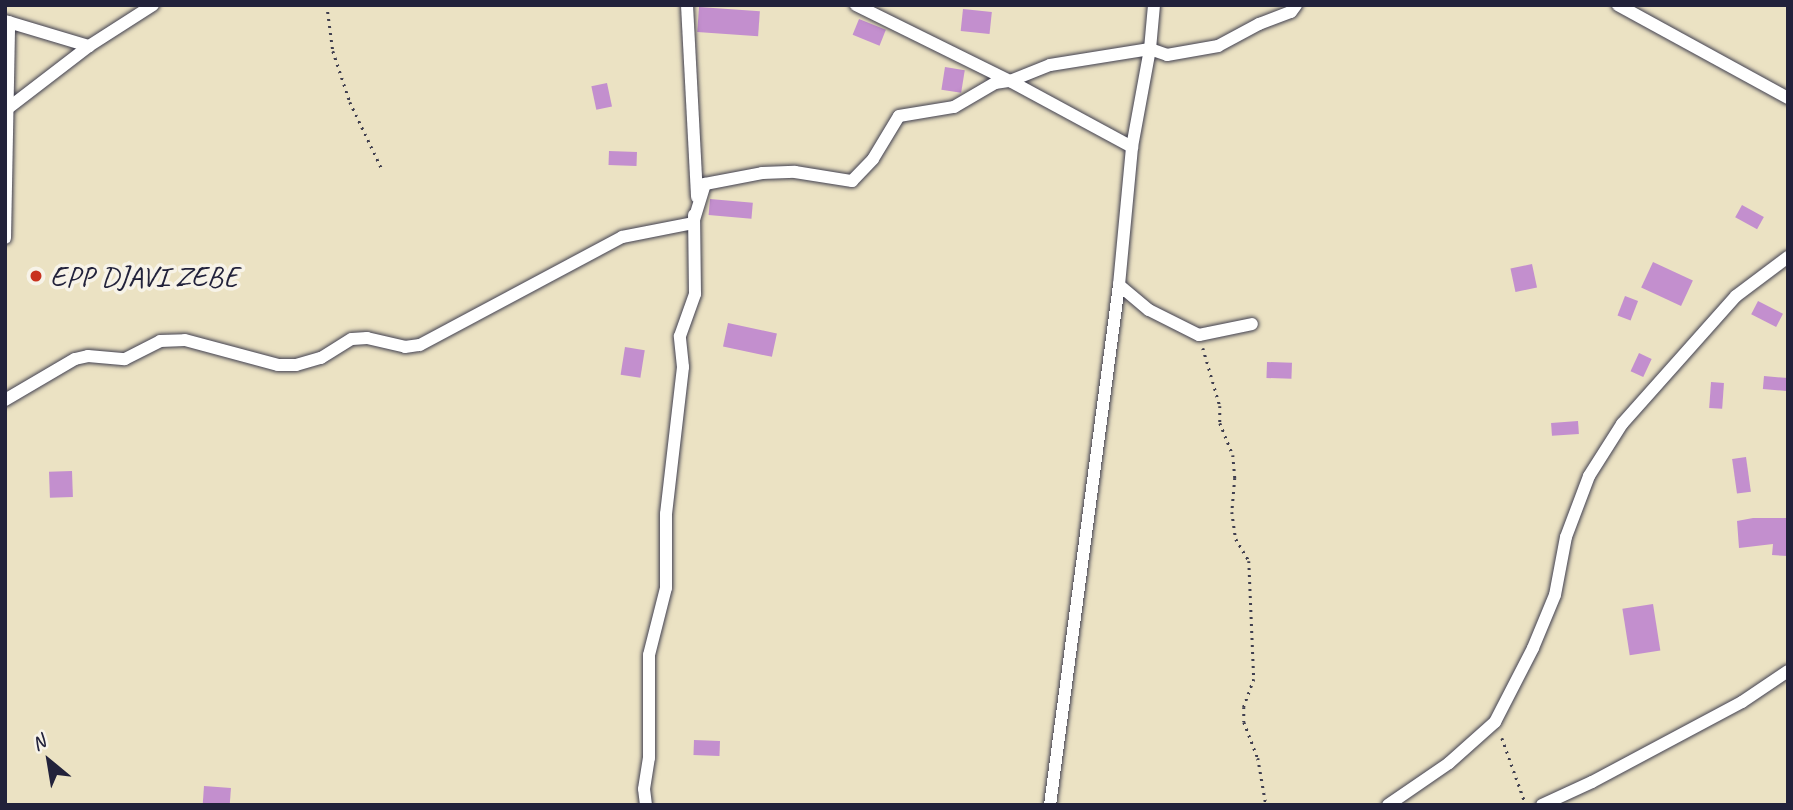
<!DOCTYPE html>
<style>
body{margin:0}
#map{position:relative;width:1793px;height:810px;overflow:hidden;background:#ebe2c3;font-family:Caveat,sans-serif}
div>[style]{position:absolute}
.building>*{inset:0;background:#c38fce;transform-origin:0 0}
.path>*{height:2.5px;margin-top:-1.25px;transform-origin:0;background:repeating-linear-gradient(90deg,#403f4f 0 2px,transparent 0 7px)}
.roads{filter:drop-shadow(0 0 2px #403f4f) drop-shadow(0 0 2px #403f4f)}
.minor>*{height:12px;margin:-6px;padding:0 6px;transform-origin:6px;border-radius:6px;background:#fff}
.dots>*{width:19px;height:19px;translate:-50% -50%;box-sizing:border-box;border:4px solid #f7f3e8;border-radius:50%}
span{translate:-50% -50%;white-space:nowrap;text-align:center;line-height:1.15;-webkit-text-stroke:7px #f7f3e8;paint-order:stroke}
.poi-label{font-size:30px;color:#22223b}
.left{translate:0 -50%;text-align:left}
.frame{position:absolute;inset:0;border:7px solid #22223b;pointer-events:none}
.north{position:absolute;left:14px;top:726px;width:70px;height:70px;-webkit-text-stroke:5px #f7f3e8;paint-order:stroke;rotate:330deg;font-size:19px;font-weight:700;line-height:28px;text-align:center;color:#22223b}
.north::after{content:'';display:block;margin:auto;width:24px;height:32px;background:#22223b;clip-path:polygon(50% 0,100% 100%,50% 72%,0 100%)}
</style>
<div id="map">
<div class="building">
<i style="left:699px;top:7px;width:61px;height:25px;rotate:4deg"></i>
<i style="left:963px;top:9px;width:29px;height:22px;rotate:6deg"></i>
<i style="left:859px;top:19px;width:29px;height:17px;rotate:22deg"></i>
<i style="left:945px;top:67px;width:20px;height:23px;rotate:9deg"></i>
<i style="left:607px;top:83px;width:24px;height:16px;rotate:78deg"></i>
<i style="left:609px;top:151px;width:28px;height:14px;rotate:2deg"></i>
<i style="left:710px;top:199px;width:43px;height:16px;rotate:5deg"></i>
<i style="left:1742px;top:205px;width:25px;height:14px;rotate:29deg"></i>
<i style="left:1653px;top:262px;width:44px;height:28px;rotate:25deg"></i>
<i style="left:1532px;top:264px;width:24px;height:22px;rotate:78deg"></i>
<i style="left:1625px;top:296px;width:14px;height:21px;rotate:21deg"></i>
<i style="left:1758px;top:301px;width:28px;height:15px;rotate:27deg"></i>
<i style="left:728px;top:323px;width:50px;height:24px;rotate:12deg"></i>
<i style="left:625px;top:347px;width:20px;height:28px;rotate:9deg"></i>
<i style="left:1639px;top:353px;width:14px;height:20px;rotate:25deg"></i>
<i style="left:1267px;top:362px;width:25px;height:16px;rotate:2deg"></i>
<i style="left:1764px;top:376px;width:24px;height:13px;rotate:5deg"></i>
<i style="left:1711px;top:382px;width:13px;height:26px;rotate:4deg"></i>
<i style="left:1578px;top:421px;width:13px;height:27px;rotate:86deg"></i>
<i style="left:1746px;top:457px;width:35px;height:14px;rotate:82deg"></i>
<i style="left:72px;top:471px;width:26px;height:23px;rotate:88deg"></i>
<i style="clip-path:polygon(1753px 518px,1788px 518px,1788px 556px,1772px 555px,1773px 544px,1739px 548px,1737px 521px)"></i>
<i style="left:1653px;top:604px;width:47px;height:31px;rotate:81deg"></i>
<i style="left:694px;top:740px;width:26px;height:15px;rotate:2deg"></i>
<i style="left:204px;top:786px;width:27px;height:19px;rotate:4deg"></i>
</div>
<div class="path">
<i style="left:327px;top:5px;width:46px;rotate:82.6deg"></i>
<i style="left:333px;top:51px;width:54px;rotate:71.6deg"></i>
<i style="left:350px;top:102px;width:74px;rotate:64.5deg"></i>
<i style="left:1203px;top:348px;width:60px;rotate:73.7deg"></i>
<i style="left:1220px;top:406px;width:17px;rotate:90deg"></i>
<i style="left:1220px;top:423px;width:35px;rotate:68deg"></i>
<i style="left:1233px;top:455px;width:23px;rotate:85deg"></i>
<i style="left:1235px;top:478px;width:34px;rotate:95deg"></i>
<i style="left:1232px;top:512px;width:27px;rotate:82deg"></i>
<i style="left:1236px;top:539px;width:26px;rotate:59deg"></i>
<i style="left:1249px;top:561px;width:118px;rotate:87.6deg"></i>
<i style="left:1254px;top:679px;width:30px;rotate:110deg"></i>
<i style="left:1244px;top:707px;width:15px;rotate:90deg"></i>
<i style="left:1244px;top:722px;width:39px;rotate:69deg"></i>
<i style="left:1258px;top:758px;width:48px;rotate:80.3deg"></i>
<i style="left:1502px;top:738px;width:71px;rotate:70.3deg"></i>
</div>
<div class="roads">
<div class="minor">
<i style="left:687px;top:5px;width:192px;rotate:87deg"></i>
<i style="left:856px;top:5px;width:172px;rotate:26.3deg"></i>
<i style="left:1010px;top:81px;width:139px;rotate:28.4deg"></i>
<i style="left:1618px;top:5px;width:194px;rotate:28.7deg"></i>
<i style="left:5px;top:21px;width:88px;rotate:16.6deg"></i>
<i style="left:89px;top:46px;width:76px;rotate:-32.6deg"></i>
<i style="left:7px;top:109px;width:103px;rotate:-37.5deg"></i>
<i style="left:5px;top:238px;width:216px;rotate:-88.9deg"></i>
<i style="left:1119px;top:285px;width:39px;rotate:40deg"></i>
<i style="left:1149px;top:310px;width:56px;rotate:26.6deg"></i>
<i style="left:1199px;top:335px;width:54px;rotate:-11.7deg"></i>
<i style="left:5px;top:400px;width:81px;rotate:-30.4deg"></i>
<i style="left:75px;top:359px;width:13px;rotate:-13deg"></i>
<i style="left:88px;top:356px;width:37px;rotate:5deg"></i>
<i style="left:125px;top:359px;width:39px;rotate:-27deg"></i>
<i style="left:160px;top:341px;width:25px;rotate:-2deg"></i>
<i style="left:185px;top:340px;width:96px;rotate:15deg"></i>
<i style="left:278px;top:365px;width:18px"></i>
<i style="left:296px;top:365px;width:26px;rotate:-16deg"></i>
<i style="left:321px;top:358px;width:36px;rotate:-32deg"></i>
<i style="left:352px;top:339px;width:15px;rotate:-4deg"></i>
<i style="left:367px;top:338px;width:39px;rotate:13deg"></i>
<i style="left:405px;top:347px;width:15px;rotate:-8deg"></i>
<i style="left:420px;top:345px;width:229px;rotate:-28.1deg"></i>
<i style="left:622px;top:237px;width:72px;rotate:-11.2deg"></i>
<i style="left:693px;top:223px;width:41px;rotate:-72.9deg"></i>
<i style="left:705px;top:184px;width:58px;rotate:-10.9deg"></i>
<i style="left:762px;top:173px;width:33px;rotate:-2deg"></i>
<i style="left:795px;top:172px;width:58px;rotate:9deg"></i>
<i style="left:852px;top:181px;width:30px;rotate:-46deg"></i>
<i style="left:873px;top:159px;width:50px;rotate:-58.8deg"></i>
<i style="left:899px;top:116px;width:56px;rotate:-9.3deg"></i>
<i style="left:954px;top:107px;width:48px;rotate:-30.3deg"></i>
<i style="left:995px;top:83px;width:15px;rotate:-8deg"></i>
<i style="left:1010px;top:81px;width:43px;rotate:-21.8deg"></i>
<i style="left:1050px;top:65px;width:101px;rotate:-9.1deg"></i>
<i style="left:1150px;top:49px;width:18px;rotate:19deg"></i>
<i style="left:1167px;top:55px;width:52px;rotate:-10deg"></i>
<i style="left:1218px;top:46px;width:47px;rotate:-28.2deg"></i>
<i style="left:1259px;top:24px;width:34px;rotate:-21deg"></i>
<i style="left:1291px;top:12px;width:9px;rotate:-54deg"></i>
<i style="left:646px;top:805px;width:16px;rotate:-97deg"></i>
<i style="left:644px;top:789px;width:31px;rotate:-81deg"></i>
<i style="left:649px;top:758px;width:103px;rotate:-90deg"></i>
<i style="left:649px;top:655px;width:69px;rotate:-75.8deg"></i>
<i style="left:666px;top:588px;width:74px;rotate:-90deg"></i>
<i style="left:666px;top:514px;width:148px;rotate:-83.4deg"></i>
<i style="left:683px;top:367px;width:31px;rotate:-96deg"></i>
<i style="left:680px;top:336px;width:45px;rotate:-70.3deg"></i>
<i style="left:695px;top:294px;width:79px;rotate:-90.7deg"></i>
<i style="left:1050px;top:805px;width:525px;rotate:-82.44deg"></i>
<i style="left:1119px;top:285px;width:139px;rotate:-84.6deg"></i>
<i style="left:1132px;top:147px;width:100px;rotate:-79.6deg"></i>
<i style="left:1150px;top:49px;width:44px;rotate:-84.8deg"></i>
<i style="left:1388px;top:805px;width:74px;rotate:-34.5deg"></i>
<i style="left:1449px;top:763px;width:62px;rotate:-41.7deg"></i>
<i style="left:1495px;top:722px;width:83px;rotate:-62.8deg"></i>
<i style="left:1533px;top:648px;width:57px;rotate:-67.5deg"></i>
<i style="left:1555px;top:595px;width:59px;rotate:-79.3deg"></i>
<i style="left:1566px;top:537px;width:65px;rotate:-69.3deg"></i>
<i style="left:1589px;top:476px;width:62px;rotate:-57.6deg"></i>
<i style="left:1622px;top:424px;width:171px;rotate:-48.3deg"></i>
<i style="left:1736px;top:296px;width:65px;rotate:-36.9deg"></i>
<i style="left:1542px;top:805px;width:55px;rotate:-24.7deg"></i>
<i style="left:1592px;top:782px;width:170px;rotate:-28.1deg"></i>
<i style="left:1742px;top:702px;width:55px;rotate:-34deg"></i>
</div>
</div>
<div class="dots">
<i style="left:36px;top:276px;background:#c8321e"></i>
</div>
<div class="poi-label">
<span class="left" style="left:50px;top:276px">EPP DJAVI ZEBE</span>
</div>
<div class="frame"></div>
<div class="north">N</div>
</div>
